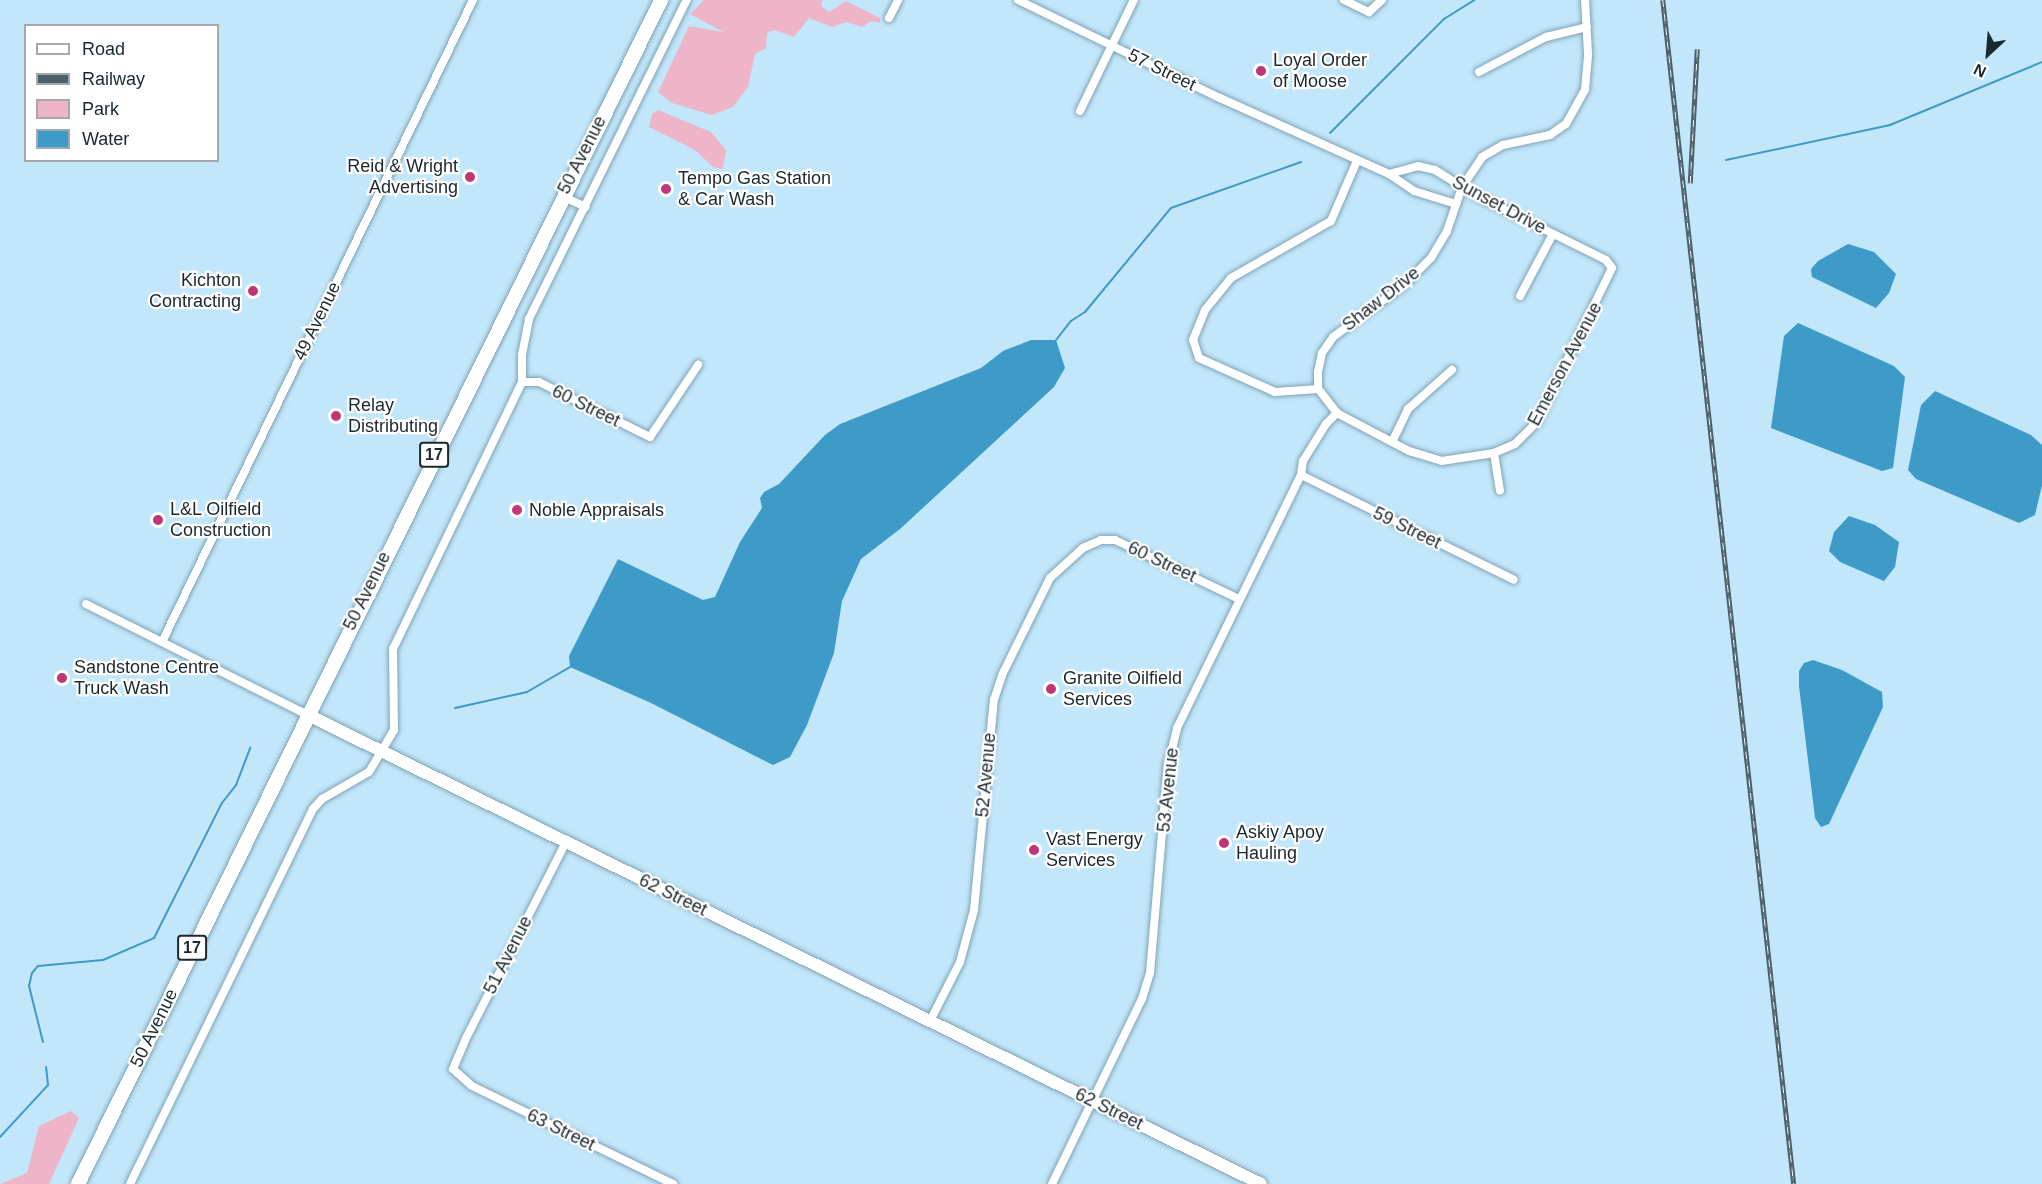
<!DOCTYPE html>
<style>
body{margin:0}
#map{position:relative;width:2042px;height:1184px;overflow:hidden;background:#c2e6fa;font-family:Helvetica,sans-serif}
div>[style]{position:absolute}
.green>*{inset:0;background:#eeb4c8}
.water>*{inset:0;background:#3e9ac6}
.stream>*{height:2px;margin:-1px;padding:0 1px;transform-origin:1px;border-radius:1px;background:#3e9ac6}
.roads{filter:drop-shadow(0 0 2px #80a3b5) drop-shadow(0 0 2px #80a3b5)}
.street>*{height:8px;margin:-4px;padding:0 4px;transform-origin:4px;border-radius:4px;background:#fff}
.secondary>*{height:12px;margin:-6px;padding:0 6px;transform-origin:6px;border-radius:6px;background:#fff}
.primary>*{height:14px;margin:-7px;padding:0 7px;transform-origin:7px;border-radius:7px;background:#fff}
.rail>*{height:4.5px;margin-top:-2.25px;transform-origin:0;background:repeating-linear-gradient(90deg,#fff 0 7px,#4c606b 0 14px);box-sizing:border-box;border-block:2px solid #4c606b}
.dots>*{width:16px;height:16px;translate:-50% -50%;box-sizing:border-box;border:3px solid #fff;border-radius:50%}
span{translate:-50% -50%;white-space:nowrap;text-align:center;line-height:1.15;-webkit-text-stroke:4.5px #fff;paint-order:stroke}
.shield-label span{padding:2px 4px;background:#fff;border:2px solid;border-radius:4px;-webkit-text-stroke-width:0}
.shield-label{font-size:16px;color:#1a282f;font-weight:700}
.poi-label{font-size:18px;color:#1a282f}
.left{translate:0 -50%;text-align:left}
.right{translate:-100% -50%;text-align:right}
.street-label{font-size:18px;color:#1a282f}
.legend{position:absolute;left:24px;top:24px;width:195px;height:138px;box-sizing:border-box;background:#fff;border:2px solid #a3a9ac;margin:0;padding:8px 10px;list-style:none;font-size:18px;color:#1a282f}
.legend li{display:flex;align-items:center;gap:12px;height:30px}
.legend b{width:30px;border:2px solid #a3a9ac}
.north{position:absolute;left:1958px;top:24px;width:60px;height:60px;-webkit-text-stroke:4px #fff;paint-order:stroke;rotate:206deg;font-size:16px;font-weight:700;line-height:24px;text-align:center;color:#1a282f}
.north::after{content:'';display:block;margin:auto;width:21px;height:27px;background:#1a282f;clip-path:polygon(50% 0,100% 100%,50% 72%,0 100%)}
</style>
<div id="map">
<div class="green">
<i style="clip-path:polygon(704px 0,822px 0,821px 6px,829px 12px,846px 1px,880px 18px,880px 23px,871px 21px,862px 27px,847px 22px,832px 27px,809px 18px,794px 37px,774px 30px,767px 33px,766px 48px,755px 54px,748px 87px,733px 107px,712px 115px,672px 103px,658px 92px,689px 26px,723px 32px,690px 14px)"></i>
<i style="clip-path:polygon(658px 110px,711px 132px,726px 150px,723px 169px,713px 167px,695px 150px,649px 127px,652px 114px)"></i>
<i style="clip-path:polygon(71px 1111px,79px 1118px,49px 1184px,0 1184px,27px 1173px,39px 1126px)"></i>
</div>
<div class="water">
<i style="clip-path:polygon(1848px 244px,1874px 252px,1896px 274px,1889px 293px,1876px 308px,1812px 277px,1811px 269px,1818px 261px)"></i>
<i style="clip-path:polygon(1798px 323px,1894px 366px,1905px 377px,1893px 468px,1882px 471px,1771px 428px,1784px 336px)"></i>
<i style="clip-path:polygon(1031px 340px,1056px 340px,1065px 368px,1054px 387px,900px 529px,861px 559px,842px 601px,834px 653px,807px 725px,790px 757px,773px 765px,651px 703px,570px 667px,569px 656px,618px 559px,703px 600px,715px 597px,740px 542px,762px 508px,760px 498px,764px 492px,779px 484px,825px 435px,840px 424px,981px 368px,1003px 351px)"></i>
<i style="clip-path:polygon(1935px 391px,2031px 435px,2042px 445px,2042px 485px,2035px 515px,2019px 523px,1916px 479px,1908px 470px,1921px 405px)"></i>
<i style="clip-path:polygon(1849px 516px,1875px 525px,1899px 542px,1895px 567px,1884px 581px,1840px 562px,1829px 551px,1834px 532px)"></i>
<i style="clip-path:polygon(1813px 660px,1842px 670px,1882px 692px,1883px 707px,1829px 824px,1821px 827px,1815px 818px,1799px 686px,1799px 671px,1804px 663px)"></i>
</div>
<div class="stream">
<i style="left:1330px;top:133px;width:161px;rotate:-45deg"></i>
<i style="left:1444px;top:19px;width:36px;rotate:-32deg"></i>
<i style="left:1726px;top:160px;width:168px;rotate:-12deg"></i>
<i style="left:1890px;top:125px;width:165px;rotate:-22.5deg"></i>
<i style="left:1056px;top:340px;width:24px;rotate:-52deg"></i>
<i style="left:1071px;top:321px;width:17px;rotate:-33deg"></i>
<i style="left:1085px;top:312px;width:135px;rotate:-50.4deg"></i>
<i style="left:1171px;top:208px;width:138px;rotate:-19.5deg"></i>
<i style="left:455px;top:708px;width:74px;rotate:-12.5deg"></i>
<i style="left:527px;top:692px;width:50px;rotate:-30.2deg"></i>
<i style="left:43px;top:1042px;width:58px;rotate:-104deg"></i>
<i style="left:29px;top:986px;width:13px;rotate:-77deg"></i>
<i style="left:32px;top:973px;width:9px;rotate:-49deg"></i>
<i style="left:38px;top:966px;width:65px;rotate:-5.3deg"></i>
<i style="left:103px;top:960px;width:56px;rotate:-23.3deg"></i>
<i style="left:154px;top:938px;width:151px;rotate:-63.3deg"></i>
<i style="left:222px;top:803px;width:23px;rotate:-52deg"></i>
<i style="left:236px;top:785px;width:40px;rotate:-69deg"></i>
<i style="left:0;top:1137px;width:71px;rotate:-47.3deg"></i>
<i style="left:48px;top:1085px;width:18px;rotate:-96deg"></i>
</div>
<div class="roads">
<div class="street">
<i style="left:1018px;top:0;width:225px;rotate:25.9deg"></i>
<i style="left:1220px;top:98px;width:185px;rotate:24.2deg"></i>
<i style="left:1389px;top:174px;width:30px;rotate:34deg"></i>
<i style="left:1414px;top:191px;width:44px;rotate:17.2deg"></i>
<i style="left:1344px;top:0;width:28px;rotate:26deg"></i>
<i style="left:1369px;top:12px;width:18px;rotate:-43deg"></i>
<i style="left:889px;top:18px;width:20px;rotate:-63deg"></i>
<i style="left:1479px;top:72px;width:76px;rotate:-27.6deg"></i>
<i style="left:1546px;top:37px;width:42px;rotate:-13.7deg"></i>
<i style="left:1080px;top:111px;width:123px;rotate:-64.1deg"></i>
<i style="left:1389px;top:174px;width:30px;rotate:-15deg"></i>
<i style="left:1418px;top:166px;width:17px;rotate:13deg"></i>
<i style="left:1435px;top:170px;width:32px;rotate:32deg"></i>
<i style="left:1462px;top:187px;width:17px;rotate:31deg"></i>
<i style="left:1477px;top:196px;width:144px;rotate:26.4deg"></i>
<i style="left:1606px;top:260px;width:10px;rotate:53deg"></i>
<i style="left:1612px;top:268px;width:171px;rotate:116deg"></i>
<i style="left:1537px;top:422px;width:31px;rotate:135deg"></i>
<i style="left:1515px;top:444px;width:23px;rotate:157deg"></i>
<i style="left:1494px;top:453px;width:53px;rotate:171.3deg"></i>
<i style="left:1442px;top:461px;width:34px;rotate:-163deg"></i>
<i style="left:1409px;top:451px;width:81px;rotate:-152.2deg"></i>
<i style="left:1337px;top:413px;width:31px;rotate:-128deg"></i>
<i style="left:1318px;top:389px;width:17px;rotate:-90deg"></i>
<i style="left:1318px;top:372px;width:19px;rotate:-78deg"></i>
<i style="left:1322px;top:353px;width:19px;rotate:-55deg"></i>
<i style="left:1333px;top:337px;width:88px;rotate:-36.2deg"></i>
<i style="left:1404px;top:285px;width:38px;rotate:-45deg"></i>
<i style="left:1431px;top:258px;width:31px;rotate:-59deg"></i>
<i style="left:1447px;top:231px;width:46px;rotate:-71.2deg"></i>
<i style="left:1462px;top:187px;width:36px;rotate:-56deg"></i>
<i style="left:1482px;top:157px;width:24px;rotate:-30deg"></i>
<i style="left:1503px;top:145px;width:48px;rotate:-12deg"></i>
<i style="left:1550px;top:135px;width:19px;rotate:-35deg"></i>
<i style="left:1566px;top:124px;width:39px;rotate:-61deg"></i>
<i style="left:1585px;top:90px;width:37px;rotate:-85deg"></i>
<i style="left:1588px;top:53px;width:53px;rotate:-93.2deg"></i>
<i style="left:562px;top:196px;width:26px;rotate:25deg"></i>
<i style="left:1520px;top:296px;width:70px;rotate:-62deg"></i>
<i style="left:522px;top:382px;width:17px"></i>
<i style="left:539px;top:382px;width:124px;rotate:26.4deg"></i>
<i style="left:650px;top:437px;width:87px;rotate:-56.3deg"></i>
<i style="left:1318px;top:389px;width:43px;rotate:176deg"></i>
<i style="left:1275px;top:392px;width:83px;rotate:-155.9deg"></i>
<i style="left:1199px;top:358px;width:19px;rotate:-108deg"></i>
<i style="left:1193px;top:340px;width:32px;rotate:-68deg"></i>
<i style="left:1205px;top:310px;width:41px;rotate:-50.9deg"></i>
<i style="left:1231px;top:278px;width:115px;rotate:-29.7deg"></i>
<i style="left:1331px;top:221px;width:65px;rotate:-66.6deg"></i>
<i style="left:1392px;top:442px;width:37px;rotate:-64deg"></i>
<i style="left:1408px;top:409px;width:59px;rotate:-41.6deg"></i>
<i style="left:1494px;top:453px;width:38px;rotate:81deg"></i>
<i style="left:1301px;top:475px;width:237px;rotate:26.2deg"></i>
<i style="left:86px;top:604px;width:246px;rotate:26.6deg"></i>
<i style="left:162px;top:642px;width:713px;rotate:-64.15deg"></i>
<i style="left:566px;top:842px;width:218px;rotate:117deg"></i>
<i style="left:467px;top:1036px;width:36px;rotate:113deg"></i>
<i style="left:453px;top:1069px;width:25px;rotate:42deg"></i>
<i style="left:472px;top:1086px;width:224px;rotate:26deg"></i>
<i style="left:930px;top:1021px;width:66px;rotate:-63deg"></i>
<i style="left:960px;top:962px;width:54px;rotate:-74.9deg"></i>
<i style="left:974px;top:910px;width:211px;rotate:-84.6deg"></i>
<i style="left:994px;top:700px;width:26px;rotate:-72deg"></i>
<i style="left:1002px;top:675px;width:108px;rotate:-63.7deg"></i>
<i style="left:1050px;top:578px;width:45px;rotate:-42.3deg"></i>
<i style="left:1083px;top:548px;width:20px;rotate:-24deg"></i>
<i style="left:1101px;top:540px;width:14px"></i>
<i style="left:1115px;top:540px;width:137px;rotate:25.4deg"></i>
<i style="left:130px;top:1184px;width:417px;rotate:-64deg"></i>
<i style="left:313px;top:809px;width:13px;rotate:-48deg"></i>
<i style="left:322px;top:799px;width:54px;rotate:-29.9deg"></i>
<i style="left:369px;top:772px;width:49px;rotate:-59.2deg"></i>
<i style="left:394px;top:730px;width:81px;rotate:-90.7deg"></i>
<i style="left:393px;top:649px;width:297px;rotate:-64.2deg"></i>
<i style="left:522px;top:382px;width:27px;rotate:-90deg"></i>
<i style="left:522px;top:355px;width:37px;rotate:-79deg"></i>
<i style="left:529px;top:319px;width:356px;rotate:-63.7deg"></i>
<i style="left:1052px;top:1184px;width:206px;rotate:-64.1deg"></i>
<i style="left:1142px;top:999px;width:27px;rotate:-73deg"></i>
<i style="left:1150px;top:973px;width:209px;rotate:-85.1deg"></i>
<i style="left:1168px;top:765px;width:38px;rotate:-76deg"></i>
<i style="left:1177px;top:728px;width:282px;rotate:-63.9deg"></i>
<i style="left:1301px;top:475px;width:14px;rotate:-82deg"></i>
<i style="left:1303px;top:461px;width:44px;rotate:-58.1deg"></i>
<i style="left:1326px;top:424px;width:16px;rotate:-45deg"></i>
</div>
<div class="secondary">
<i style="left:306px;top:714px;width:1064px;rotate:26.2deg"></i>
</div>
<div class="primary">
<i style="left:78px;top:1184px;width:1320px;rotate:-63.78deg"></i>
</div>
</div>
<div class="rail">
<i style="left:1663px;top:0;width:1191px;rotate:83.69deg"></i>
<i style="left:1690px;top:183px;width:134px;rotate:-87deg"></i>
</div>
<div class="dots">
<i style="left:1261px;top:71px;background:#bf3776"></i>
<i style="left:470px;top:177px;background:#bf3776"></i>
<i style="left:666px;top:189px;background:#bf3776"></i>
<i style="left:253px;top:291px;background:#bf3776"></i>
<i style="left:336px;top:416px;background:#bf3776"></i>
<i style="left:517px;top:510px;background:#bf3776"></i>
<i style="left:158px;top:520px;background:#bf3776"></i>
<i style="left:62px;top:678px;background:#bf3776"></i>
<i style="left:1051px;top:689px;background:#bf3776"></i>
<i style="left:1224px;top:843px;background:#bf3776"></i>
<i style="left:1034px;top:850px;background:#bf3776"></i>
</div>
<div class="shield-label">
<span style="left:434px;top:455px">17</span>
<span style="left:192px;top:948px">17</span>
</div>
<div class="poi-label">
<span class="left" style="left:1273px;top:71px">Loyal Order<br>of Moose</span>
<span class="right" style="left:458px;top:177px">Reid &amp; Wright<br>Advertising</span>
<span class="left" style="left:678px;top:189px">Tempo Gas Station<br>&amp; Car Wash</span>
<span class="right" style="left:241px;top:291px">Kichton<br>Contracting</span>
<span class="left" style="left:348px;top:416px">Relay<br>Distributing</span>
<span class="left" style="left:170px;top:520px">L&amp;L Oilfield<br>Construction</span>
<span class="left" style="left:529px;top:510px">Noble Appraisals</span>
<span class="left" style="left:74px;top:678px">Sandstone Centre<br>Truck Wash</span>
<span class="left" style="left:1063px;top:689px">Granite Oilfield<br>Services</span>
<span class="left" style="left:1236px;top:843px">Askiy Apoy<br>Hauling</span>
<span class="left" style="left:1046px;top:850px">Vast Energy<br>Services</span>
</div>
<div class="street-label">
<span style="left:1162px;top:70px;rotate:26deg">57 Street</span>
<span style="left:582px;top:155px;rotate:-63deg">50 Avenue</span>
<span style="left:1499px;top:205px;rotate:28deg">Sunset Drive</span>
<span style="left:1381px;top:299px;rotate:-38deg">Shaw Drive</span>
<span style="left:317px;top:321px;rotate:-64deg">49 Avenue</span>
<span style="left:1565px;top:364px;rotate:-62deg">Emerson Avenue</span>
<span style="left:586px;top:406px;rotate:26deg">60 Street</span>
<span style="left:1407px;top:528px;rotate:26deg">59 Street</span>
<span style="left:1162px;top:562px;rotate:25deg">60 Street</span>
<span style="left:367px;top:591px;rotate:-64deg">50 Avenue</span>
<span style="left:986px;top:775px;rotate:-85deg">52 Avenue</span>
<span style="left:1168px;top:790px;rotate:-84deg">53 Avenue</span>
<span style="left:673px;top:895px;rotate:26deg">62 Street</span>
<span style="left:508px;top:955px;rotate:-63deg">51 Avenue</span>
<span style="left:154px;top:1028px;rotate:-64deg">50 Avenue</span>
<span style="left:1109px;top:1109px;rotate:26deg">62 Street</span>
<span style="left:561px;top:1130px;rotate:26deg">63 Street</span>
</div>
<ul class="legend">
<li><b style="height:8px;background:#fff"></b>Road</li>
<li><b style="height:8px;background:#4c606b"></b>Railway</li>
<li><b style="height:16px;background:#eeb4c8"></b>Park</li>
<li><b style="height:16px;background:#3e9ac6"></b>Water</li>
</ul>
<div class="north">N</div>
</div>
